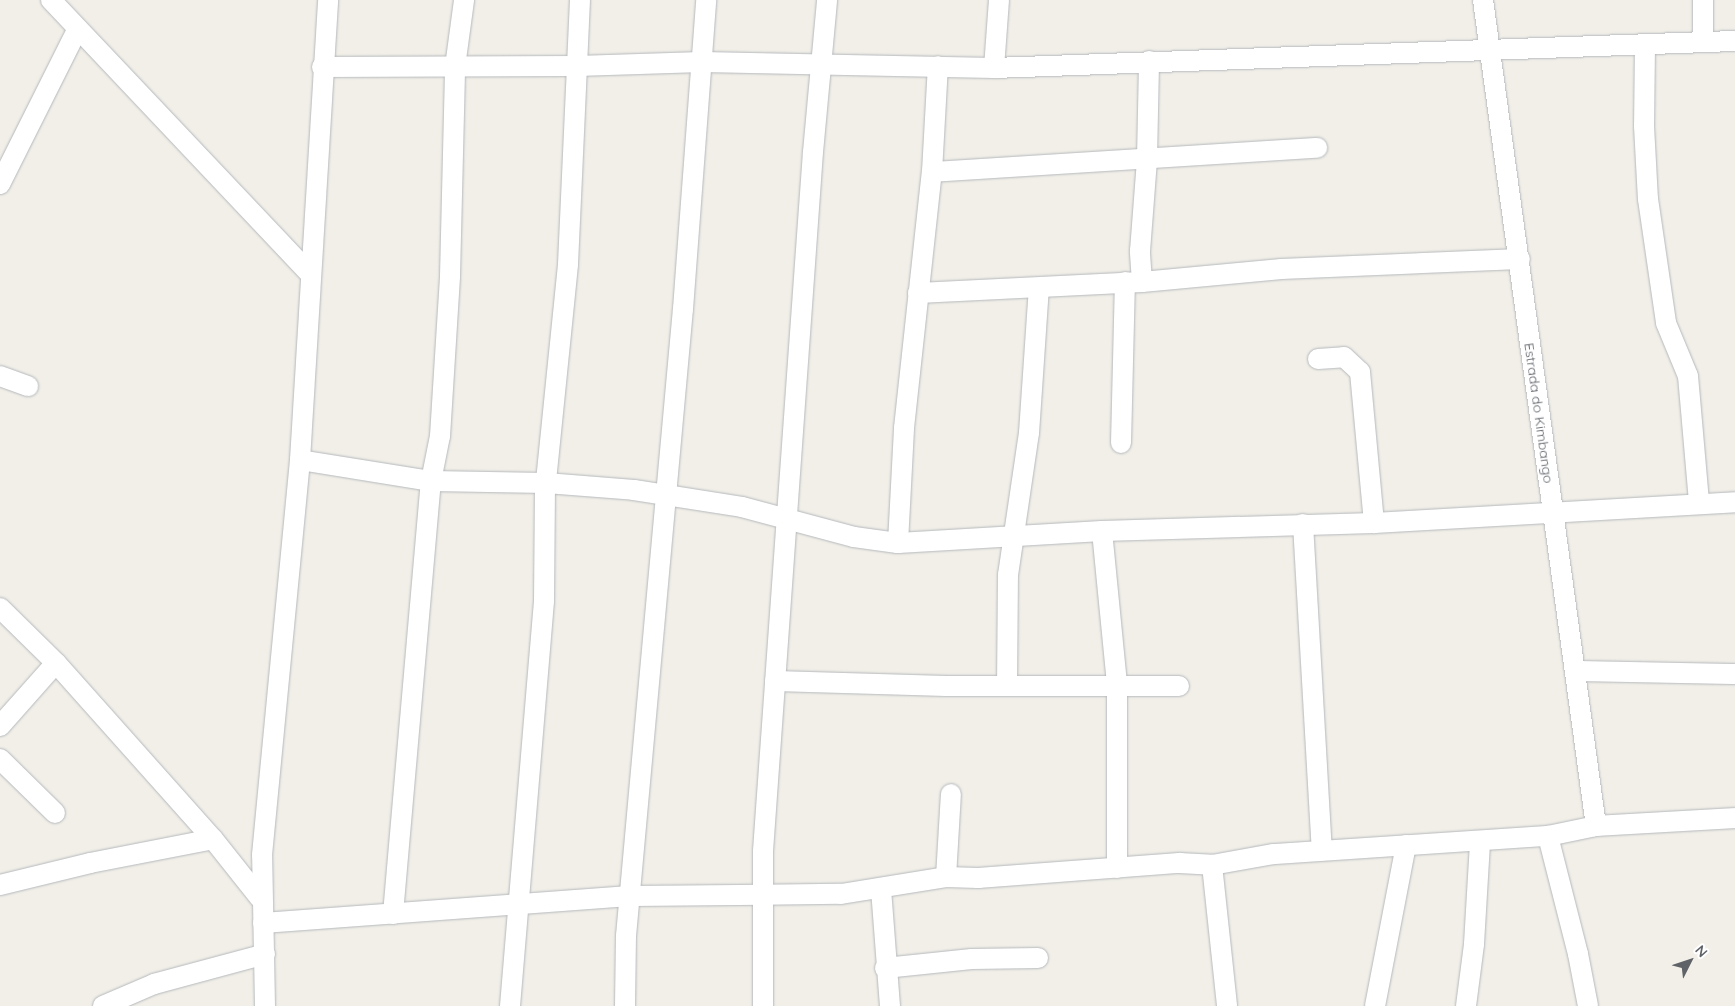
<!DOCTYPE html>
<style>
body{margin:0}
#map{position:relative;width:1735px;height:1006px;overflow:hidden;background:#f1efe8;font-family:Quicksand,sans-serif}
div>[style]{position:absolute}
.roads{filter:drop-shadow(0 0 1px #b5b8bc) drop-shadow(0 0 1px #b5b8bc)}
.minor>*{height:20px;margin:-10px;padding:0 10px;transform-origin:10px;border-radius:10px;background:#fff}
span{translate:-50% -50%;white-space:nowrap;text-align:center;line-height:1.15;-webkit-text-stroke:4px #fff;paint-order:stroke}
.street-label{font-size:14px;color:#5f6368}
.north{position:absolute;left:1665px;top:936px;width:50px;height:50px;-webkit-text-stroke:4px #fff;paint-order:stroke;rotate:49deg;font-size:14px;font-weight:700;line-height:20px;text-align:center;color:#5f6368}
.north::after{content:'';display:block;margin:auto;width:18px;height:22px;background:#5f6368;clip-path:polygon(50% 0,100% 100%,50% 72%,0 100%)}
</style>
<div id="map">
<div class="roads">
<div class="minor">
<i style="left:51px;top:0;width:377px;rotate:46.6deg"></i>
<i style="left:1483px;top:0;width:834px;rotate:82.21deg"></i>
<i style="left:1703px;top:0;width:42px;rotate:90deg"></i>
<i style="left:1645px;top:46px;width:80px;rotate:90.7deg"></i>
<i style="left:1644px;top:126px;width:73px;rotate:86.9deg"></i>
<i style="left:1648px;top:199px;width:125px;rotate:81.7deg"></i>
<i style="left:1666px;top:323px;width:57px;rotate:67.5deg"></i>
<i style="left:1688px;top:376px;width:127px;rotate:85deg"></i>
<i style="left:322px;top:67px;width:255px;rotate:-0.2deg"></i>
<i style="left:577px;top:66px;width:125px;rotate:-1.8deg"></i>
<i style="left:702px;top:62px;width:292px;rotate:1.2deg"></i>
<i style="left:994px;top:68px;width:741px;rotate:-2.09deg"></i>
<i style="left:994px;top:68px;width:68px;rotate:-85.8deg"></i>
<i style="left:932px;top:172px;width:386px;rotate:-3.6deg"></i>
<i style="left:0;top:184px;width:172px;rotate:-63.4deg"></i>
<i style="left:1142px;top:282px;width:31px;rotate:-94deg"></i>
<i style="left:1140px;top:251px;width:92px;rotate:-85.6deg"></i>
<i style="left:1147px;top:159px;width:98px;rotate:-88.8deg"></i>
<i style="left:918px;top:293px;width:224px;rotate:-2.8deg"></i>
<i style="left:1142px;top:282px;width:140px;rotate:-5.3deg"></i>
<i style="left:1281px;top:269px;width:239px;rotate:-2.4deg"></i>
<i style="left:1318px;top:359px;width:26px;rotate:-4deg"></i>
<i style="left:1344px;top:357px;width:22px;rotate:43deg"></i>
<i style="left:1360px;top:372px;width:152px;rotate:84.7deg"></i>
<i style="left:0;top:376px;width:30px;rotate:20deg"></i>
<i style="left:1121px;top:443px;width:161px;rotate:-88.6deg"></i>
<i style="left:300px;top:460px;width:133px;rotate:9.1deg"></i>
<i style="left:431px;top:481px;width:115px;rotate:1deg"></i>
<i style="left:546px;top:483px;width:88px;rotate:4.5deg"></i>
<i style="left:634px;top:490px;width:109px;rotate:8.9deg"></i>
<i style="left:742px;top:507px;width:116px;rotate:15deg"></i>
<i style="left:854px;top:537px;width:44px;rotate:7.8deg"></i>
<i style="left:898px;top:543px;width:204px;rotate:-3.4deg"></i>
<i style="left:1102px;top:531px;width:272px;rotate:-1.7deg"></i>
<i style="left:1374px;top:523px;width:362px;rotate:-3.3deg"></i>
<i style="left:1303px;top:524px;width:327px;rotate:86.7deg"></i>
<i style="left:1102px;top:531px;width:155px;rotate:84.4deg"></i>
<i style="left:1117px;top:685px;width:183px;rotate:90deg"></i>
<i style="left:898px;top:543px;width:115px;rotate:-87deg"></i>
<i style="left:904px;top:428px;width:258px;rotate:-83.8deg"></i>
<i style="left:932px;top:172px;width:106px;rotate:-86.8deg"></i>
<i style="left:0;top:608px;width:78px;rotate:44.5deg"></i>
<i style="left:56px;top:663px;width:236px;rotate:48.3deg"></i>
<i style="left:213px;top:839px;width:75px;rotate:51.5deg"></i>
<i style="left:1575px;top:671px;width:160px;rotate:1.1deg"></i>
<i style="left:775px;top:681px;width:171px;rotate:1.7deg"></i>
<i style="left:946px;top:686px;width:233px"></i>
<i style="left:1007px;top:686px;width:111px;rotate:-89.5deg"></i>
<i style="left:1008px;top:575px;width:144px;rotate:-81.6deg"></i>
<i style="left:1029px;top:433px;width:145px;rotate:-86.1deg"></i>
<i style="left:0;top:726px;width:84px;rotate:-48.4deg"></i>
<i style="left:0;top:759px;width:77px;rotate:44.5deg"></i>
<i style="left:1212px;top:865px;width:142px;rotate:83.9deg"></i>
<i style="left:946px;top:877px;width:83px;rotate:-86.6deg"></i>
<i style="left:0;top:885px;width:93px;rotate:-13.7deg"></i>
<i style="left:90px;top:863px;width:125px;rotate:-11deg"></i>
<i style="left:881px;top:889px;width:117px;rotate:85.6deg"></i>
<i style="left:393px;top:914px;width:435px;rotate:-85deg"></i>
<i style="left:431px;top:481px;width:46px;rotate:-78.7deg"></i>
<i style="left:440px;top:436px;width:160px;rotate:-86.4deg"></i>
<i style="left:450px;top:276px;width:209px;rotate:-88.6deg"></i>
<i style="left:455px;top:67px;width:68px;rotate:-82.3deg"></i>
<i style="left:263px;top:923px;width:371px;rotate:-4.2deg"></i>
<i style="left:633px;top:896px;width:208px;rotate:-0.6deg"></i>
<i style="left:841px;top:894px;width:106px;rotate:-9.2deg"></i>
<i style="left:946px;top:877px;width:32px;rotate:2deg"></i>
<i style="left:978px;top:878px;width:202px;rotate:-4.3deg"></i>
<i style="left:1179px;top:863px;width:33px;rotate:3deg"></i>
<i style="left:1212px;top:865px;width:63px;rotate:-10.1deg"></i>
<i style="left:1274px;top:854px;width:275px;rotate:-3.8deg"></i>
<i style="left:885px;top:968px;width:87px;rotate:-5.9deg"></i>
<i style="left:972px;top:959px;width:66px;rotate:-0.9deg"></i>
<i style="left:103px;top:1006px;width:56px;rotate:-23.3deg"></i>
<i style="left:154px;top:984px;width:115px;rotate:-15.1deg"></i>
<i style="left:265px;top:1006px;width:151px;rotate:-91.1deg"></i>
<i style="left:262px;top:855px;width:397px;rotate:-84.5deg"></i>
<i style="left:300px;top:460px;width:461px;rotate:-86.5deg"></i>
<i style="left:510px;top:1006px;width:406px;rotate:-85.2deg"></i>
<i style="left:544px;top:601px;width:110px;rotate:-89.5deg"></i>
<i style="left:545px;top:491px;width:228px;rotate:-84.2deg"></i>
<i style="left:568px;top:264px;width:264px;rotate:-87.4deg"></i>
<i style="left:625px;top:1006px;width:70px;rotate:-89.2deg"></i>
<i style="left:626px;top:936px;width:630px;rotate:-84.81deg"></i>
<i style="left:683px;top:309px;width:310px;rotate:-85.7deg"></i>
<i style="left:763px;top:1006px;width:155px;rotate:-90deg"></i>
<i style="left:763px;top:851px;width:701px;rotate:-85.91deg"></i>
<i style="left:813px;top:152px;width:153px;rotate:-84.7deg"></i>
<i style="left:1375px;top:1006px;width:164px;rotate:-79.1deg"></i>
<i style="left:1466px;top:1006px;width:63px;rotate:-82.6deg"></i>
<i style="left:1474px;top:944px;width:101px;rotate:-86.6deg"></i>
<i style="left:1588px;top:1006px;width:53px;rotate:-100.9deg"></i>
<i style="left:1578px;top:954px;width:122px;rotate:-104.3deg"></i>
<i style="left:1548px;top:836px;width:49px;rotate:-11.8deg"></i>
<i style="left:1596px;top:826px;width:139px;rotate:-3.3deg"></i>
</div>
</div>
<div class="street-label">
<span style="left:1539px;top:413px;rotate:82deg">Estrada do Kimbango</span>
</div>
<div class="north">N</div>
</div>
